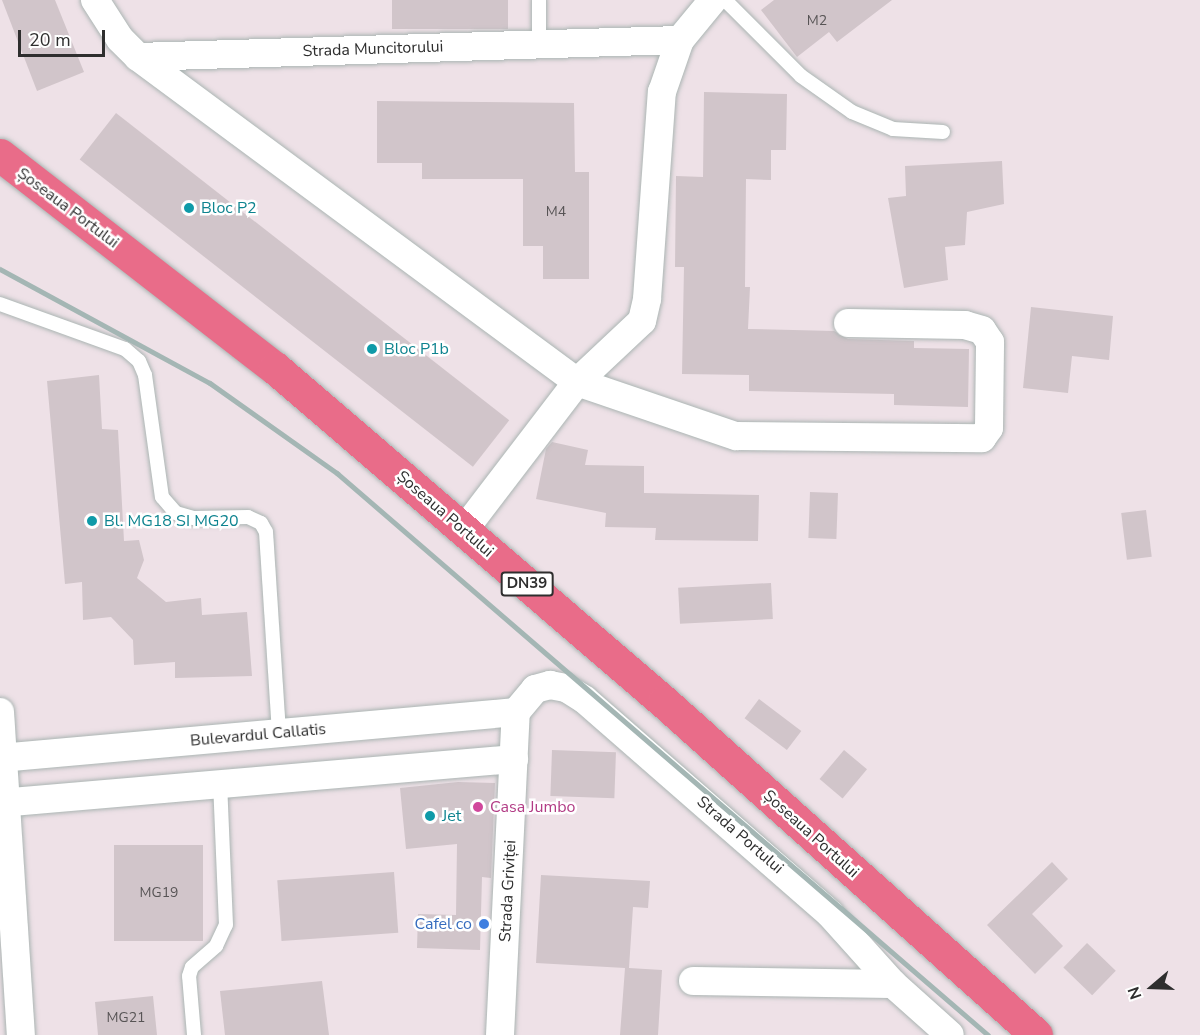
<!DOCTYPE html>
<meta charset="utf-8">
<style>
body{margin:0}
#map{position:relative;width:1200px;height:1035px;overflow:hidden;background:#eee1e7;font-family:"Nunito Sans",sans-serif}
div>[style]{position:absolute}
.building>*{inset:0;background:#d1c5ca;transform-origin:0 0}
.roads{filter:drop-shadow(0 0 2px #abb5b3) drop-shadow(0 0 2px #abb5b3)}
.service>*{height:14px;margin:-7px;padding:0 7px;transform-origin:7px;border-radius:7px;background:#fff}
.minor>*{height:28px;margin:-14px;padding:0 14px;transform-origin:14px;border-radius:14px;background:#fff}
.primary>*{height:33px;margin:-16.5px;padding:0 16.5px;transform-origin:16.5px;border-radius:16.5px;background:#e96c89}
.rail>*{height:4.5px;margin:-2.25px;padding:0 2.25px;transform-origin:2.25px;border-radius:2.25px;background:#a4b6b4}
.dots>*{width:16px;height:16px;translate:-50% -50%;box-sizing:border-box;border:3px solid #fff;border-radius:50%}
span{translate:-50% -50%;white-space:nowrap;text-align:center;line-height:1.15;-webkit-text-stroke:5px #fff;paint-order:stroke}
.number-label{font-size:14px;color:#575455}
.number-label span{-webkit-text-stroke-width:0}
.shield-label span{padding:2px 4px;background:#fff;border:2px solid;border-radius:4px;-webkit-text-stroke-width:0}
.shield-label{font-size:15px;color:#2e2e2e;font-weight:700}
.street-label{font-size:16px;color:#2e2e2e}
.culture-label{font-size:16px;color:#0d838f}
.left{translate:0 -50%;text-align:left}
.hotel-label{font-size:16px;color:#b23c85}
.shop-label{font-size:16px;color:#366cbe}
.right{translate:-100% -50%;text-align:right}
.north{position:absolute;left:1122px;top:957px;width:60px;height:60px;-webkit-text-stroke:4px #fff;paint-order:stroke;rotate:251deg;font-size:16px;font-weight:700;line-height:24px;text-align:center;color:#2e2e2e}
.north::after{content:'';display:block;margin:auto;width:21px;height:27px;background:#2e2e2e;clip-path:polygon(50% 0,100% 100%,50% 72%,0 100%)}
.scale{position:absolute;left:18px;top:30px;width:87px;height:27px;box-sizing:border-box;border:3px solid #2e2e2e;border-top:0;padding-left:8px;font-size:18px;line-height:21px;white-space:nowrap;color:#2e2e2e;-webkit-text-stroke:4px #fff;paint-order:stroke}
</style>
<div id="map">
<div class="building">
<i style="clip-path:polygon(2px 0,55px 0,84px 72px,37px 91px)"></i>
<i style="left:392px;top:0;width:116px;height:29px"></i>
<i style="clip-path:polygon(774px 0,892px 0,837px 42px,829px 32px,797px 57px,761px 10px)"></i>
<i style="clip-path:polygon(704px 92px,787px 94px,786px 150px,771px 150px,771px 180px,746px 179px,745px 287px,750px 287px,748px 329px,834px 331px,848px 339px,914px 341px,914px 348px,969px 349px,968px 407px,894px 405px,894px 394px,749px 391px,749px 375px,682px 374px,684px 267px,675px 267px,676px 176px,703px 177px)"></i>
<i style="clip-path:polygon(377px 101px,574px 103px,575px 172px,589px 172px,589px 279px,543px 279px,543px 246px,523px 246px,523px 179px,422px 179px,422px 163px,377px 163px)"></i>
<i style="left:116px;top:113px;width:499px;height:59px;rotate:38deg"></i>
<i style="clip-path:polygon(1002px 161px,1004px 204px,967px 212px,965px 245px,945px 247px,948px 280px,904px 288px,888px 198px,906px 196px,905px 166px)"></i>
<i style="clip-path:polygon(1031px 307px,1113px 316px,1109px 360px,1072px 356px,1068px 393px,1023px 388px)"></i>
<i style="clip-path:polygon(99px 375px,102px 429px,118px 430px,124px 541px,139px 540px,144px 560px,137px 578px,166px 602px,201px 598px,202px 615px,247px 612px,252px 676px,175px 678px,175px 662px,134px 665px,133px 640px,111px 617px,83px 620px,82px 582px,65px 584px,47px 381px)"></i>
<i style="clip-path:polygon(552px 442px,588px 450px,585px 465px,644px 466px,644px 493px,759px 495px,758px 541px,655px 540px,656px 528px,605px 527px,606px 513px,536px 499px,546px 449px)"></i>
<i style="left:810px;top:492px;width:28px;height:46px;rotate:2deg"></i>
<i style="left:1146px;top:510px;width:47px;height:25px;rotate:83deg"></i>
<i style="left:771px;top:583px;width:36px;height:93px;rotate:87deg"></i>
<i style="left:759px;top:699px;width:53px;height:24px;rotate:37deg"></i>
<i style="left:552px;top:750px;width:64px;height:46px;rotate:2deg"></i>
<i style="left:844px;top:750px;width:30px;height:38px;rotate:40deg"></i>
<i style="clip-path:polygon(458px 782px,495px 783px,491px 878px,482px 877px,480px 950px,417px 948px,418px 914px,456px 915px,457px 844px,406px 849px,400px 788px)"></i>
<i style="left:114px;top:845px;width:89px;height:96px"></i>
<i style="clip-path:polygon(1052px 862px,1068px 879px,1032px 914px,1063px 946px,1035px 974px,987px 925px)"></i>
<i style="left:394px;top:872px;width:61px;height:117px;rotate:86deg"></i>
<i style="clip-path:polygon(541px 875px,650px 881px,648px 908px,633px 907px,629px 968px,662px 970px,658px 1035px,620px 1035px,625px 968px,536px 963px)"></i>
<i style="left:1087px;top:943px;width:40px;height:34px;rotate:44deg"></i>
<i style="clip-path:polygon(322px 981px,329px 1035px,225px 1035px,220px 991px)"></i>
<i style="clip-path:polygon(153px 996px,157px 1035px,98px 1035px,95px 1002px)"></i>
</div>
<div class="roads">
<div class="service">
<i style="left:539px;top:0;width:43px;rotate:90deg"></i>
<i style="left:725px;top:0;width:107px;rotate:45deg"></i>
<i style="left:801px;top:76px;width:62px;rotate:35.2deg"></i>
<i style="left:852px;top:112px;width:44px;rotate:22.5deg"></i>
<i style="left:893px;top:129px;width:50px;rotate:3.4deg"></i>
<i style="left:0;top:304px;width:133px;rotate:19.8deg"></i>
<i style="left:125px;top:349px;width:18px;rotate:41deg"></i>
<i style="left:139px;top:361px;width:15px;rotate:67deg"></i>
<i style="left:145px;top:375px;width:123px;rotate:82.1deg"></i>
<i style="left:162px;top:497px;width:21px;rotate:49deg"></i>
<i style="left:176px;top:513px;width:19px;rotate:16deg"></i>
<i style="left:194px;top:518px;width:54px;rotate:-1.1deg"></i>
<i style="left:248px;top:517px;width:14px;rotate:25deg"></i>
<i style="left:261px;top:523px;width:10px;rotate:61deg"></i>
<i style="left:266px;top:532px;width:201px;rotate:86.3deg"></i>
<i style="left:194px;top:1035px;width:59px;rotate:-94.8deg"></i>
<i style="left:189px;top:976px;width:9px;rotate:-72deg"></i>
<i style="left:192px;top:967px;width:32px;rotate:-41deg"></i>
<i style="left:216px;top:946px;width:23px;rotate:-65deg"></i>
<i style="left:226px;top:925px;width:141px;rotate:-92.4deg"></i>
</div>
<div class="minor">
<i style="left:95px;top:0;width:46px;rotate:57.3deg"></i>
<i style="left:120px;top:39px;width:25px;rotate:45deg"></i>
<i style="left:138px;top:57px;width:546px;rotate:36.51deg"></i>
<i style="left:577px;top:382px;width:168px;rotate:18.8deg"></i>
<i style="left:736px;top:436px;width:246px;rotate:0.5deg"></i>
<i style="left:982px;top:438px;width:12px;rotate:-55deg"></i>
<i style="left:989px;top:428px;width:86px;rotate:-89.3deg"></i>
<i style="left:990px;top:342px;width:14px;rotate:-124deg"></i>
<i style="left:982px;top:330px;width:18px;rotate:-164deg"></i>
<i style="left:965px;top:325px;width:117px;rotate:-179deg"></i>
<i style="left:138px;top:57px;width:542px;rotate:-1.8deg"></i>
<i style="left:464px;top:530px;width:186px;rotate:-52.6deg"></i>
<i style="left:577px;top:382px;width:89px;rotate:-43.2deg"></i>
<i style="left:642px;top:321px;width:23px;rotate:-77deg"></i>
<i style="left:647px;top:299px;width:208px;rotate:-85.9deg"></i>
<i style="left:662px;top:92px;width:55px;rotate:-70.9deg"></i>
<i style="left:680px;top:40px;width:52px;rotate:-50.5deg"></i>
<i style="left:0;top:712px;width:324px;rotate:86.3deg"></i>
<i style="left:0;top:758px;width:518px;rotate:-5.09deg"></i>
<i style="left:0;top:803px;width:516px;rotate:-4.89deg"></i>
<i style="left:693px;top:981px;width:200px;rotate:0.9deg"></i>
<i style="left:500px;top:1035px;width:323px;rotate:-87.2deg"></i>
<i style="left:516px;top:712px;width:30px;rotate:-50deg"></i>
<i style="left:535px;top:689px;width:16px;rotate:-15deg"></i>
<i style="left:550px;top:685px;width:16px;rotate:11deg"></i>
<i style="left:566px;top:688px;width:22px;rotate:32deg"></i>
<i style="left:585px;top:700px;width:325px;rotate:41.1deg"></i>
<i style="left:830px;top:914px;width:94px;rotate:48deg"></i>
<i style="left:893px;top:984px;width:76px;rotate:41.8deg"></i>
</div>
<div class="primary">
<i style="left:0;top:155px;width:348px;rotate:37.8deg"></i>
<i style="left:275px;top:368px;width:513px;rotate:40.65deg"></i>
<i style="left:664px;top:702px;width:499px;rotate:41.8deg"></i>
</div>
</div>
<div class="rail">
<i style="left:0;top:269px;width:239px;rotate:28.5deg"></i>
<i style="left:210px;top:383px;width:156px;rotate:35.3deg"></i>
<i style="left:337px;top:473px;width:860px;rotate:40.8deg"></i>
</div>
<div class="dots">
<i style="left:189px;top:208px;background:#0f9aa8"></i>
<i style="left:372px;top:349px;background:#0f9aa8"></i>
<i style="left:92px;top:521px;background:#0f9aa8"></i>
<i style="left:478px;top:807px;background:#d1479c"></i>
<i style="left:430px;top:816px;background:#0f9aa8"></i>
<i style="left:484px;top:924px;background:#3f7fe0"></i>
</div>
<div class="number-label">
<span style="left:817px;top:21px">M2</span>
<span style="left:556px;top:212px">M4</span>
<span style="left:159px;top:893px">MG19</span>
<span style="left:126px;top:1018px">MG21</span>
</div>
<div class="shield-label">
<span style="left:527px;top:584px">DN39</span>
</div>
<div class="street-label">
<span style="left:373px;top:49px;rotate:-2deg">Strada Muncitorului</span>
<span style="left:68px;top:208px;rotate:37deg">Șoseaua Portului</span>
<span style="left:445px;top:514px;rotate:41deg">Șoseaua Portului</span>
<span style="left:258px;top:735px;rotate:-5deg">Bulevardul Callatis</span>
<span style="left:811px;top:834px;rotate:42deg">Șoseaua Portului</span>
<span style="left:740px;top:835px;rotate:41deg">Strada Portului</span>
<span style="left:508px;top:891px;rotate:-87deg">Strada Griviței</span>
</div>
<div class="culture-label">
<span class="left" style="left:201px;top:208px">Bloc P2</span>
<span class="left" style="left:384px;top:349px">Bloc P1b</span>
<span class="left" style="left:104px;top:521px">Bl. MG18 SI MG20</span>
<span class="left" style="left:442px;top:816px">Jet</span>
</div>
<div class="hotel-label">
<span class="left" style="left:490px;top:807px">Casa Jumbo</span>
</div>
<div class="shop-label">
<span class="right" style="left:472px;top:924px">Cafel co</span>
</div>
<div class="north">N</div>
<div class="scale">20 m</div>
</div>
